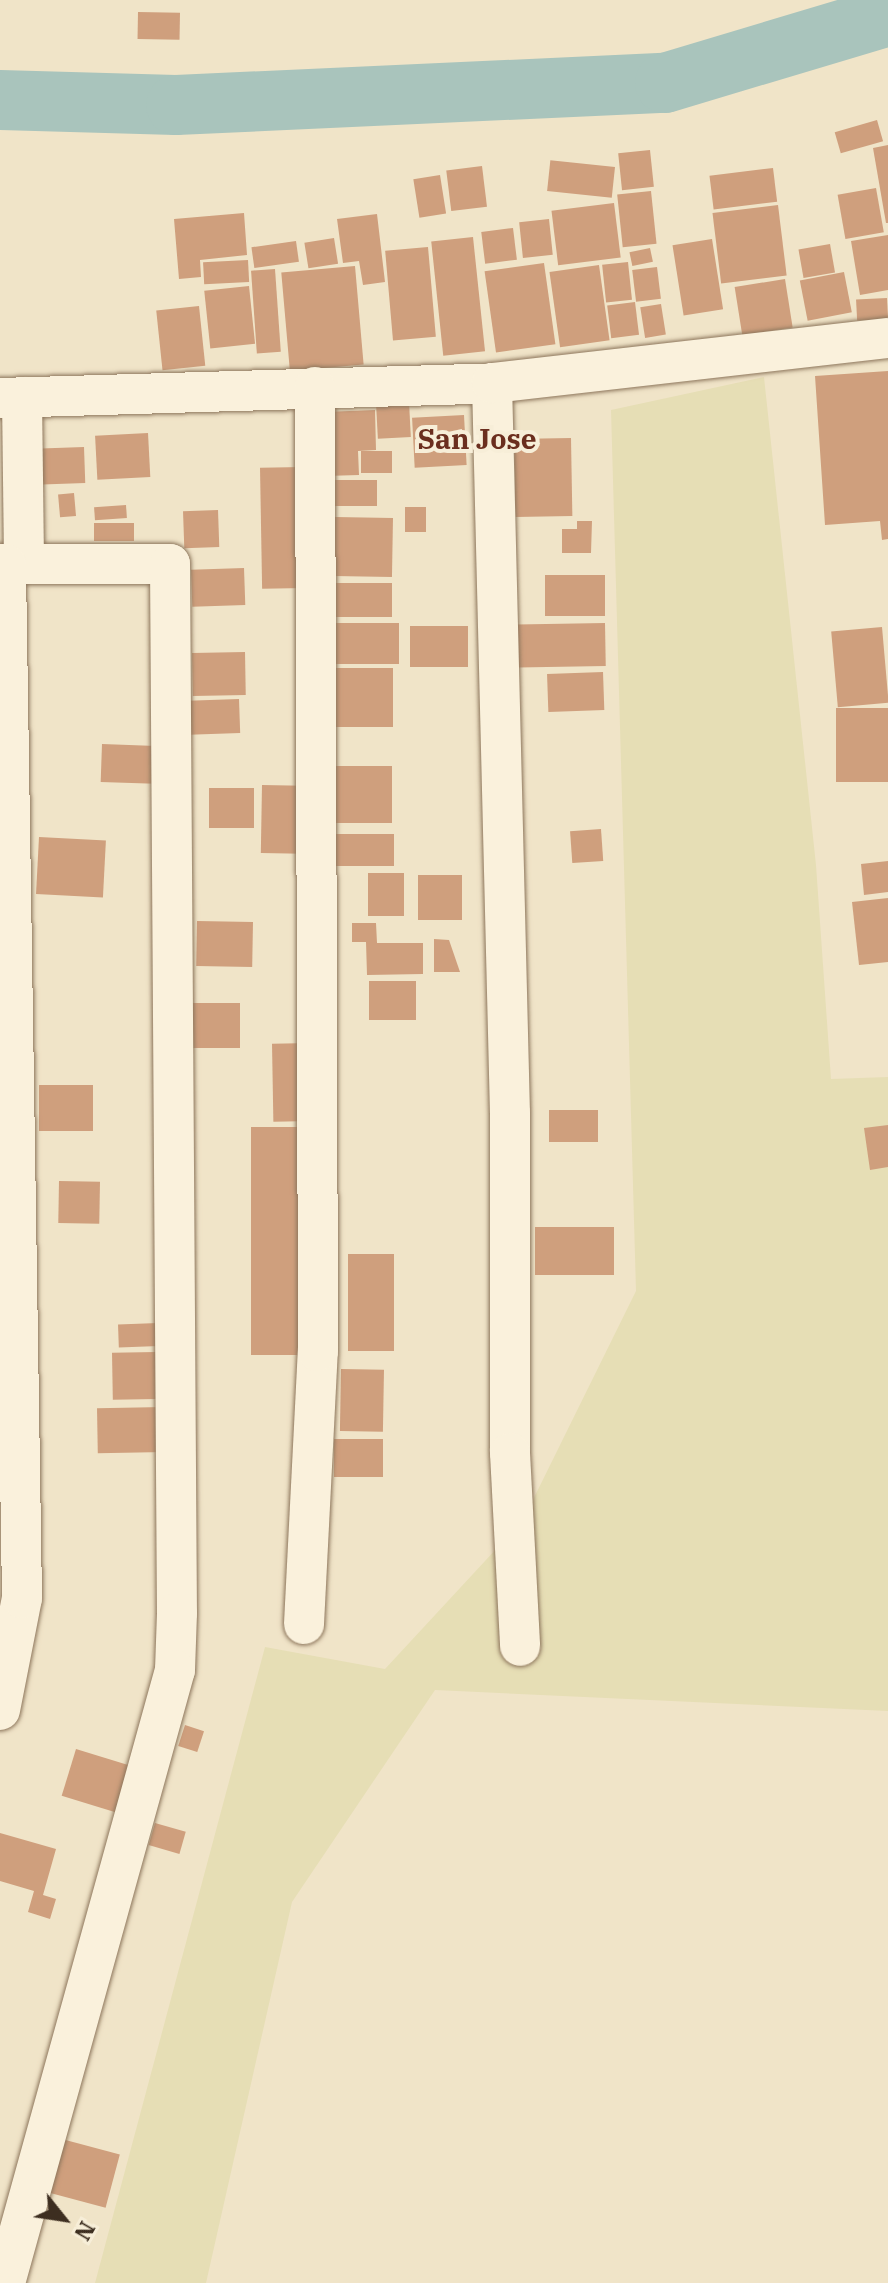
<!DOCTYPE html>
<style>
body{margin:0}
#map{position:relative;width:888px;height:2283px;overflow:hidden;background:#f0e4c8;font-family:"IBM Plex Serif",serif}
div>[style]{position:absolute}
.farmland>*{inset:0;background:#e6deb5}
.river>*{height:60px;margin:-30px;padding:0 30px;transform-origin:30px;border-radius:30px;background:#a9c4bc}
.building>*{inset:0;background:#cf9f7d;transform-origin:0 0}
.roads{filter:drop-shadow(0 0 2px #8d765c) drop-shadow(0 0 2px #8d765c)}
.minor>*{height:40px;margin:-20px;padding:0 20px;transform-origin:20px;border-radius:20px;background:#faf1dc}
span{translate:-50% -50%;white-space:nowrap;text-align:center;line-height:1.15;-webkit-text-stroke:8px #f7eed8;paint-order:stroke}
.quarter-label{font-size:28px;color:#6b2e1e;font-weight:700}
.north{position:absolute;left:24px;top:2179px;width:80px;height:80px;-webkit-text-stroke:6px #f7eed8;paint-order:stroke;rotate:120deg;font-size:22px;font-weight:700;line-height:32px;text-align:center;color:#3d2e20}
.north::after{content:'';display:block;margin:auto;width:28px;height:36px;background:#3d2e20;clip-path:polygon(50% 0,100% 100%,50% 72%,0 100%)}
</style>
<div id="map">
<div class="farmland">
<i style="clip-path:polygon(764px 377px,816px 865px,831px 1079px,888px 1077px,888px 1711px,435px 1690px,292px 1902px,206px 2283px,95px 2283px,265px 1647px,385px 1669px,523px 1520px,636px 1291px,611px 410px)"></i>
</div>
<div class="river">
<i style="left:0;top:100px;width:176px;rotate:1.6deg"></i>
<i style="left:176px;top:105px;width:489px;rotate:-2.6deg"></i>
<i style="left:665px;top:83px;width:233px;rotate:-16.7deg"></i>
</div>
<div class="building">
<i style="left:138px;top:12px;width:42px;height:27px;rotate:1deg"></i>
<i style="left:877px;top:120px;width:22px;height:44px;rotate:74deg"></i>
<i style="clip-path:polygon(888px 145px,888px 223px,886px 223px,873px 148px)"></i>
<i style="left:650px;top:150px;width:37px;height:32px;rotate:84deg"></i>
<i style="left:482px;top:166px;width:41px;height:36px;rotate:83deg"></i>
<i style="left:615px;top:167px;width:31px;height:65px;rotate:96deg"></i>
<i style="left:773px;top:168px;width:34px;height:64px;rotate:83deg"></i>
<i style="left:440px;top:175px;width:39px;height:27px;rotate:81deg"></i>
<i style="left:876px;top:188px;width:45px;height:39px;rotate:80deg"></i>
<i style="left:651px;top:191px;width:53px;height:34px;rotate:84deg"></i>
<i style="left:614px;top:203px;width:55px;height:63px;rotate:83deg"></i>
<i style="left:778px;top:205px;width:71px;height:66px;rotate:83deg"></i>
<i style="clip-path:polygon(244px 213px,247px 255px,200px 260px,201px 277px,179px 279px,174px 219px)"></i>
<i style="clip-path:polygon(377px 214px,385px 282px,363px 285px,359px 261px,343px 263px,337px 219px)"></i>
<i style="left:549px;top:219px;width:36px;height:30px;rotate:84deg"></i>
<i style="left:513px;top:228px;width:32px;height:32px;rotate:83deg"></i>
<i style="clip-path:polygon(888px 235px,888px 290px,860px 295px,851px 241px)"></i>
<i style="left:473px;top:237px;width:115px;height:42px;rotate:84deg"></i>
<i style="left:334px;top:238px;width:26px;height:30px;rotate:81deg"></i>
<i style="left:712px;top:239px;width:71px;height:40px;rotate:81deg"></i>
<i style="left:296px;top:241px;width:21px;height:45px;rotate:82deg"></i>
<i style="left:830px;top:244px;width:29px;height:32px;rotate:80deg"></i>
<i style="left:428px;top:247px;width:90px;height:43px;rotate:85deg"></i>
<i style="left:650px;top:248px;width:14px;height:21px;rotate:78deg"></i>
<i style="left:248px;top:260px;width:22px;height:45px;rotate:87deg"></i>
<i style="left:628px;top:262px;width:38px;height:26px;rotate:84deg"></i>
<i style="left:544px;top:263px;width:82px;height:60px;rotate:82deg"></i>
<i style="left:599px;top:265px;width:76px;height:50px;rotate:82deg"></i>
<i style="left:355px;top:266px;width:99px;height:74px;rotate:85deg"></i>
<i style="left:657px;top:267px;width:32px;height:25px;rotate:83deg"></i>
<i style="left:275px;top:269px;width:83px;height:24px;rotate:86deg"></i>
<i style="left:844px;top:272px;width:41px;height:45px;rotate:79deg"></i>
<i style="left:785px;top:279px;width:49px;height:51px;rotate:81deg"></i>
<i style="left:249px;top:286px;width:58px;height:45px;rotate:84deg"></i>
<i style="left:887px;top:298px;width:21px;height:31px;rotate:87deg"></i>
<i style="left:635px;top:302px;width:33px;height:28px;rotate:83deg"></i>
<i style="left:661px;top:304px;width:31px;height:21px;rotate:81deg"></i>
<i style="left:199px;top:306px;width:60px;height:43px;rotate:84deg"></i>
<i style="clip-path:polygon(888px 371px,888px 539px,882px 540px,880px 521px,825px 525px,815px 376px)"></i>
<i style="left:409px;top:402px;width:35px;height:33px;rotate:87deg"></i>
<i style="clip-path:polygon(375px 410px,376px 450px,358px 451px,359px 475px,325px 476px,324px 412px)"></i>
<i style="left:464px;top:415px;width:50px;height:52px;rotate:87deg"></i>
<i style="left:148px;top:433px;width:44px;height:53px;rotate:87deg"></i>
<i style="left:571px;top:438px;width:78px;height:57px;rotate:89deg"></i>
<i style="left:84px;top:447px;width:36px;height:43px;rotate:88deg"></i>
<i style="left:392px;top:451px;width:22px;height:31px;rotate:90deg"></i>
<i style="left:303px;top:467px;width:121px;height:43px;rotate:89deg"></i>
<i style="left:377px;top:480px;width:26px;height:53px;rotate:90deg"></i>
<i style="left:74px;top:493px;width:23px;height:16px;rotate:85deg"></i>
<i style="left:126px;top:505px;width:13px;height:32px;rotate:86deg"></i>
<i style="left:405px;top:507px;width:21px;height:25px"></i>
<i style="left:218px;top:510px;width:37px;height:35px;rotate:88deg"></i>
<i style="left:335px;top:517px;width:58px;height:59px;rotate:1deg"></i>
<i style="clip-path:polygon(577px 521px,592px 521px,591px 553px,562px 553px,562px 529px,577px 529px)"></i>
<i style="left:134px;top:523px;width:18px;height:40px;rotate:90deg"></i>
<i style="left:244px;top:568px;width:37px;height:53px;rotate:88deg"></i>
<i style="left:605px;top:575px;width:41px;height:60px;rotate:90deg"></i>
<i style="left:329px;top:583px;width:63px;height:34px"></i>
<i style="left:331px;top:623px;width:68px;height:41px"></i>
<i style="left:605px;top:623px;width:43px;height:88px;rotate:89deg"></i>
<i style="left:410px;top:626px;width:58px;height:41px"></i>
<i style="left:882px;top:627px;width:76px;height:51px;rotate:85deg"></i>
<i style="left:245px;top:652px;width:43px;height:53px;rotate:89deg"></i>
<i style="left:393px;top:668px;width:59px;height:64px;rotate:90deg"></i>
<i style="left:603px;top:672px;width:38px;height:56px;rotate:88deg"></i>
<i style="left:239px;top:699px;width:34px;height:51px;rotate:88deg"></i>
<i style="left:888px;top:708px;width:74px;height:52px;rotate:90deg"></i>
<i style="left:102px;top:744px;width:54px;height:38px;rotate:2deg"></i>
<i style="left:392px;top:766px;width:57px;height:56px;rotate:90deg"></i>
<i style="left:262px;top:785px;width:41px;height:68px;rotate:1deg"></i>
<i style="left:209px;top:788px;width:45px;height:40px"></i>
<i style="left:601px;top:829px;width:32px;height:31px;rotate:86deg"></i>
<i style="left:329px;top:834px;width:65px;height:32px"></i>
<i style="left:39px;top:837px;width:67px;height:57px;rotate:3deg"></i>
<i style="clip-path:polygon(888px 861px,888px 892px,864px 895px,861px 864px)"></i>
<i style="left:404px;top:873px;width:43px;height:36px;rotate:90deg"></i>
<i style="left:418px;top:875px;width:44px;height:45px"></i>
<i style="clip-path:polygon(888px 898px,888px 962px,859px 965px,852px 902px)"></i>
<i style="left:197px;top:921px;width:56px;height:45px;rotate:1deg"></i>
<i style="clip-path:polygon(352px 923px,376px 923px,377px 943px,423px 943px,423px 974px,367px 975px,366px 942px,352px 942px)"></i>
<i style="clip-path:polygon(434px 939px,449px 940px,460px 972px,434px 972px)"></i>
<i style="left:369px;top:981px;width:47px;height:39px"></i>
<i style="left:193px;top:1003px;width:47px;height:45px"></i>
<i style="left:311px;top:1043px;width:78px;height:39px;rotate:89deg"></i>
<i style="left:39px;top:1085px;width:54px;height:46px"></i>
<i style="left:549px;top:1110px;width:49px;height:32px"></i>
<i style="clip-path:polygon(888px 1125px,888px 1167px,870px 1170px,864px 1128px)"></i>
<i style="left:251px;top:1127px;width:62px;height:228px"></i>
<i style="left:59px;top:1181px;width:41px;height:42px;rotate:1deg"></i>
<i style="left:614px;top:1227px;width:48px;height:79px;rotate:90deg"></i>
<i style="left:348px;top:1254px;width:46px;height:97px"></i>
<i style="left:158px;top:1323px;width:23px;height:40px;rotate:88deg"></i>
<i style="left:156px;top:1352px;width:47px;height:44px;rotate:89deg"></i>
<i style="left:341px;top:1369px;width:43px;height:62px;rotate:1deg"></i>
<i style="left:164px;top:1407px;width:45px;height:67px;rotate:89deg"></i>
<i style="left:383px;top:1439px;width:38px;height:49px;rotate:90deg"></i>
<i style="left:185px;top:1725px;width:20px;height:22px;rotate:18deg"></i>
<i style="left:76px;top:1749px;width:57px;height:49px;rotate:17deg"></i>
<i style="left:155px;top:1823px;width:32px;height:23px;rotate:16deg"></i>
<i style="clip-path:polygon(0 1833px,56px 1849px,43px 1895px,56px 1899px,50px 1919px,28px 1912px,34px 1891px,0 1881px)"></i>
<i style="left:58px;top:2138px;width:64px;height:55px;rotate:15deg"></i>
</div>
<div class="roads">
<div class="minor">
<i style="left:492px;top:383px;width:730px;rotate:88.59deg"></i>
<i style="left:510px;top:1113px;width:340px;rotate:90deg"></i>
<i style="left:510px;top:1453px;width:193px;rotate:87deg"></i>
<i style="left:22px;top:397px;width:167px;rotate:89.3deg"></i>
<i style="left:0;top:398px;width:492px;rotate:-1.7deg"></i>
<i style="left:492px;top:383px;width:399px;rotate:-6.5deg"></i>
<i style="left:0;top:564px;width:170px"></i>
<i style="left:170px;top:564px;width:1049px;rotate:89.62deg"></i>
<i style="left:177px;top:1613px;width:57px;rotate:92deg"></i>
<i style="left:175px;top:1670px;width:636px;rotate:105.5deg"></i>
<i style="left:304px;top:1624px;width:273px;rotate:-87.1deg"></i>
<i style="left:318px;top:1351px;width:964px;rotate:-90.18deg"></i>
<i style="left:0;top:1710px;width:114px;rotate:-78.9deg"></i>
<i style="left:22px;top:1598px;width:1034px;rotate:-90.89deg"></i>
</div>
</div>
<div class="quarter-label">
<span style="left:477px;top:439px">San Jose</span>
</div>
<div class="north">N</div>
</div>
